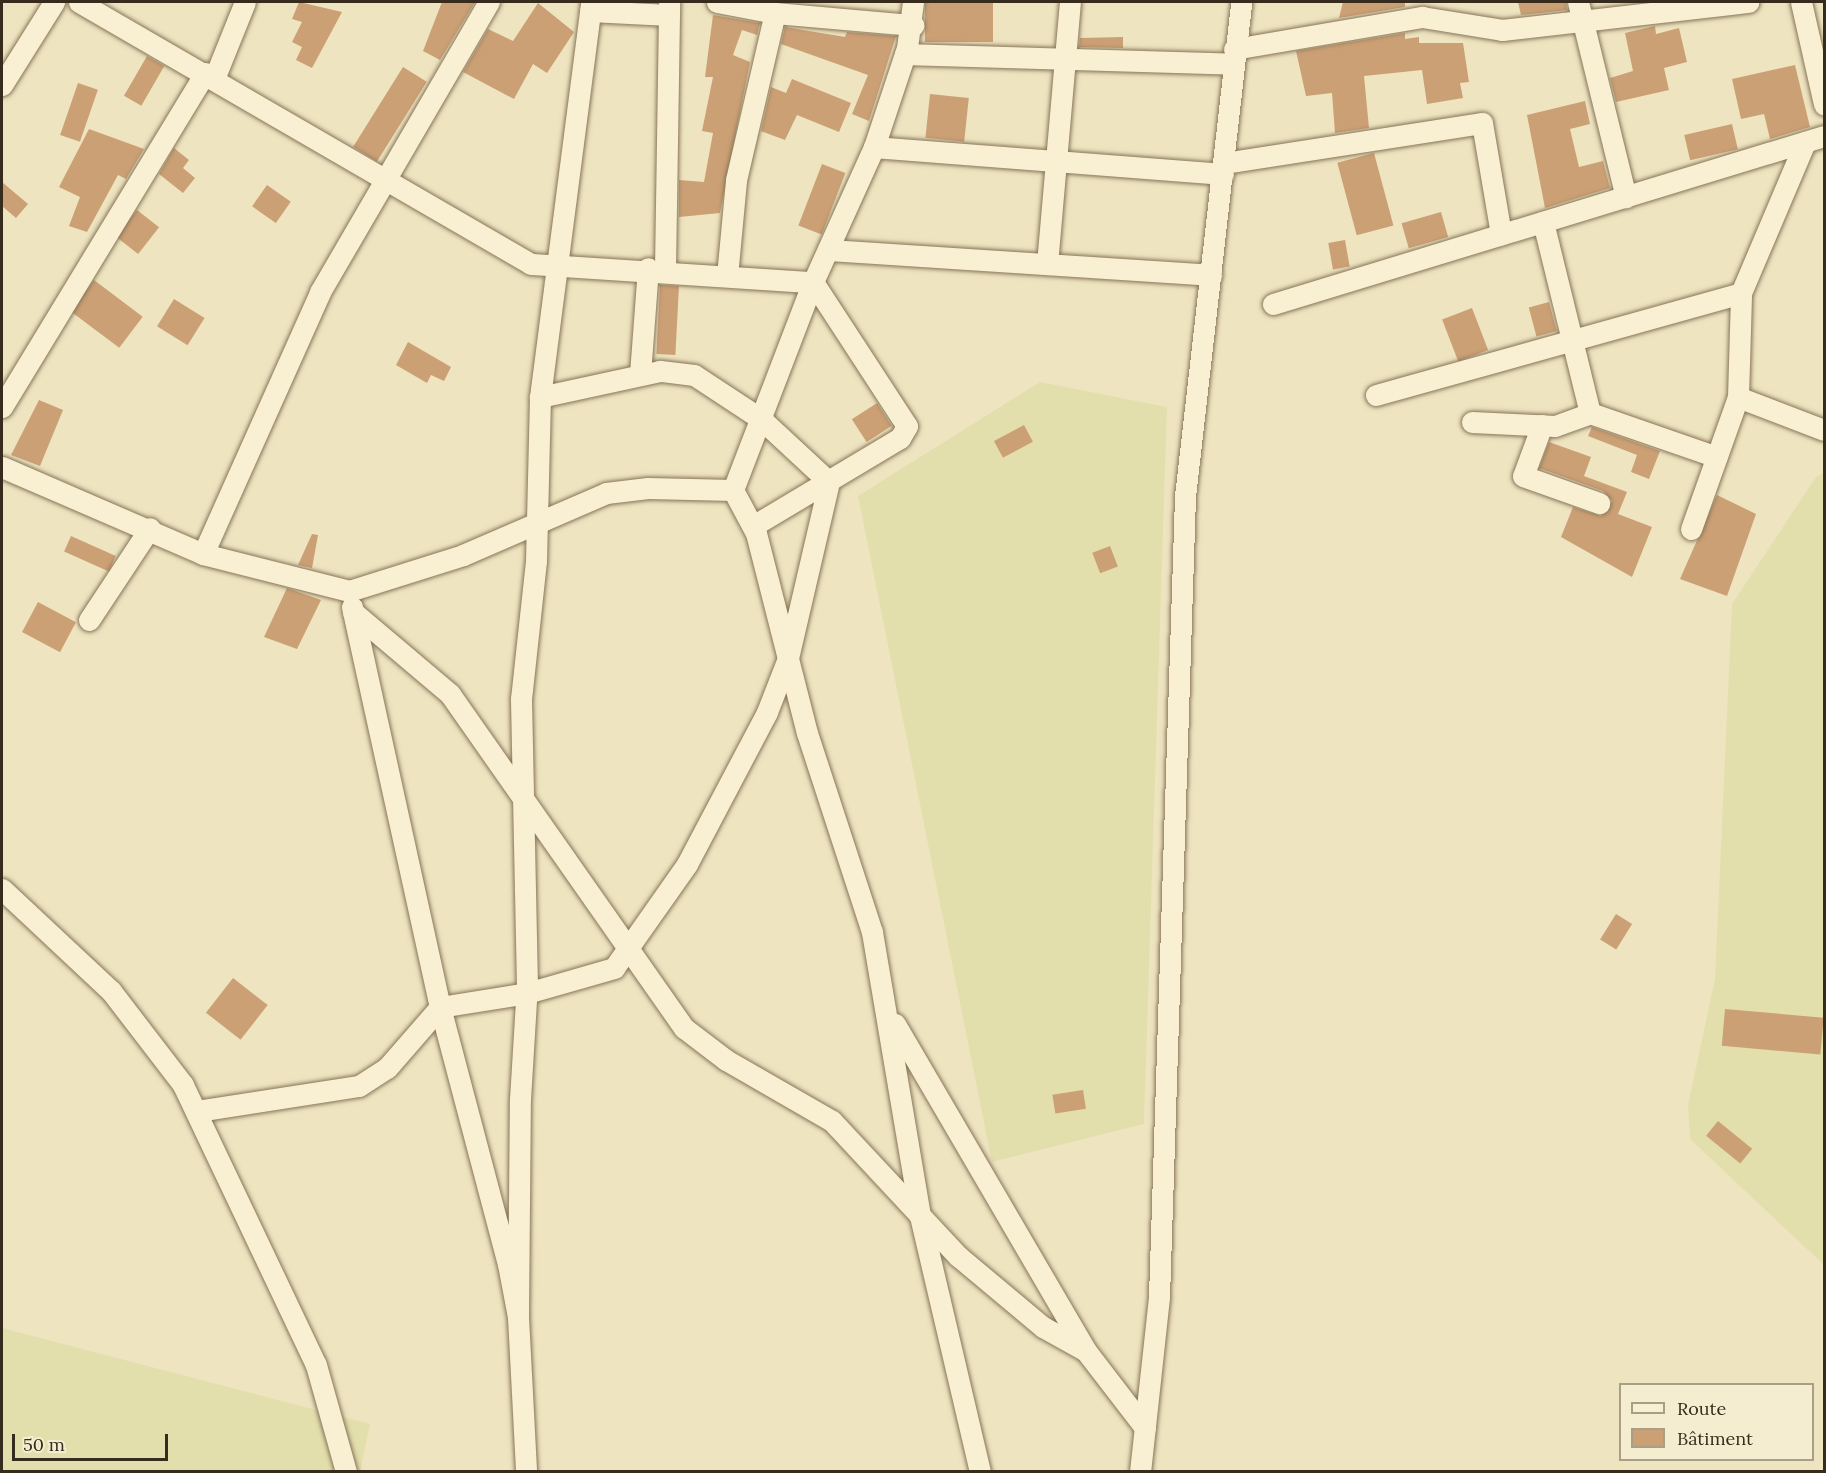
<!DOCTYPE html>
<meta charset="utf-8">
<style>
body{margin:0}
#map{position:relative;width:1826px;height:1473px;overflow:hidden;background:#eee4c0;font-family:Lora,serif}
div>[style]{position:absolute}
.farmland>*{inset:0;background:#e3dfad}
.building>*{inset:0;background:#cca075;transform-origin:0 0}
.roads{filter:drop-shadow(0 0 2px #877558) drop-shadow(0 0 2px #877558)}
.minor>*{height:21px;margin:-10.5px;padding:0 10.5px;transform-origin:10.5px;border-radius:10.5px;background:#f9f0d3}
span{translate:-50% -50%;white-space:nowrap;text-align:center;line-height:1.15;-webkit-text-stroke:4.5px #f5edcf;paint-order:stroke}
.frame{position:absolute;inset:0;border:3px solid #362b1c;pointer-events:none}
.legend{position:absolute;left:1619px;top:1383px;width:195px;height:78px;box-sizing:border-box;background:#f5edcf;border:2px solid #a99f87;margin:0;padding:8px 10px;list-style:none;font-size:18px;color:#362b1c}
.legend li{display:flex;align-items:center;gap:12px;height:30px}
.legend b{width:30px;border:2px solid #a99f87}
.scale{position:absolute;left:12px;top:1434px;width:156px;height:27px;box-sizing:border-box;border:3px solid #362b1c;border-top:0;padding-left:8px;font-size:18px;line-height:21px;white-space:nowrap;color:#362b1c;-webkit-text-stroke:4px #f5edcf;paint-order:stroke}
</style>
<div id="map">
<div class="farmland">
<i style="clip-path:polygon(1040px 382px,1167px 407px,1144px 1124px,992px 1162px,858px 496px)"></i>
<i style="clip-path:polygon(1824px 473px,1824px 1265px,1690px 1139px,1688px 1105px,1715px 979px,1732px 604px,1816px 477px)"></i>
<i style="clip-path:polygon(2px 1328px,370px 1424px,360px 1471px,2px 1472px)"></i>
</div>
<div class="building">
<i style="clip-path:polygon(299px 2px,342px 12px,312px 68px,296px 60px,302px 47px,292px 42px,302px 22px,292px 19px)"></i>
<i style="clip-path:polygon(442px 2px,475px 2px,440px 60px,423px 51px)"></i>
<i style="left:925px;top:2px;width:68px;height:40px"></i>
<i style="clip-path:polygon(1343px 2px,1405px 2px,1405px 7px,1339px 18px)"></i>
<i style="clip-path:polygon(1518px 2px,1566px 2px,1567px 10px,1521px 15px)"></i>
<i style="clip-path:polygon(538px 3px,574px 32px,547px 73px,533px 64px,514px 99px,463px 72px,488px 29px,513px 41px)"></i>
<i style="clip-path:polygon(713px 15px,760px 23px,757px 35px,742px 30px,733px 55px,750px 62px,720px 213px,679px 217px,679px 180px,704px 182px,713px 133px,702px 131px,713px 77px,705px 77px)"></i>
<i style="clip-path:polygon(1655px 26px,1656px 34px,1679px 28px,1687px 62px,1664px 68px,1669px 90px,1616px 102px,1610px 78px,1633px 71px,1625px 33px)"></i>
<i style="clip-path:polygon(785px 27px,845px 37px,847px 32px,896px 36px,869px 121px,852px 114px,868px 75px,781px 44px)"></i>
<i style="clip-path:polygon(1405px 33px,1405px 39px,1419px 37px,1419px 43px,1463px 43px,1469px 82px,1460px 83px,1463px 98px,1427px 104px,1422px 70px,1364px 76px,1369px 128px,1335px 133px,1332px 93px,1306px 96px,1296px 51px)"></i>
<i style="clip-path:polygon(1123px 37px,1123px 48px,1079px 47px,1080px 38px)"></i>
<i style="left:147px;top:56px;width:20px;height:46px;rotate:30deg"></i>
<i style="clip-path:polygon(1795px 65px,1810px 127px,1770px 139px,1764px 114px,1741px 119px,1732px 79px)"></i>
<i style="left:403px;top:67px;width:28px;height:94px;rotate:32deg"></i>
<i style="clip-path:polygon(792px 79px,851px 103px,839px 132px,797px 115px,785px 140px,761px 131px,771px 87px,786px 93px)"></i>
<i style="left:78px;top:83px;width:21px;height:55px;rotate:19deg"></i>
<i style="left:930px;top:94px;width:39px;height:44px;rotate:6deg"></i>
<i style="clip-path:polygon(1585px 101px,1590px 124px,1570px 129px,1579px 167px,1603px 161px,1610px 188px,1545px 208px,1527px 115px)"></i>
<i style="left:1732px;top:124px;width:26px;height:49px;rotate:77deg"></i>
<i style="clip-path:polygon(89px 129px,144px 149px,126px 179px,118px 175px,87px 232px,69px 226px,80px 197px,59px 187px)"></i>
<i style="clip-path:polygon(174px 148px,189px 160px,183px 168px,195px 178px,183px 193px,159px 174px)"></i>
<i style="left:1374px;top:153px;width:75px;height:38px;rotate:75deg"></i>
<i style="left:822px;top:164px;width:25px;height:66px;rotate:21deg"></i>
<i style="clip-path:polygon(2px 182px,28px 204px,16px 218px,2px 206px)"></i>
<i style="left:267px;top:185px;width:29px;height:26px;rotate:35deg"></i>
<i style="left:137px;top:210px;width:28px;height:34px;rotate:38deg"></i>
<i style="left:1441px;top:212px;width:26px;height:41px;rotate:74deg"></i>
<i style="left:1345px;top:240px;width:27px;height:17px;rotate:80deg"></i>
<i style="left:94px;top:280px;width:61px;height:39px;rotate:37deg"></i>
<i style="left:660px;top:285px;width:19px;height:69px;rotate:3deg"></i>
<i style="left:174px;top:299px;width:36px;height:32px;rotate:32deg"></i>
<i style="left:1549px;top:302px;width:30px;height:21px;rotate:75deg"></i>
<i style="left:1472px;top:308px;width:45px;height:32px;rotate:69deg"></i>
<i style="clip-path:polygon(408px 342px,451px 367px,444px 381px,431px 375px,427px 383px,396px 365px)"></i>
<i style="clip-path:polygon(39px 400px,63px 410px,40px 466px,11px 455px)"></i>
<i style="left:877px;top:403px;width:27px;height:30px;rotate:57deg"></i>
<i style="left:1024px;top:425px;width:19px;height:34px;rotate:62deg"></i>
<i style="clip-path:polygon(1592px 427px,1660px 451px,1649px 479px,1631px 472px,1637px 455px,1588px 436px)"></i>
<i style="clip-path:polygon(1549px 442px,1591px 457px,1584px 476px,1627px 492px,1618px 514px,1652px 527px,1632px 577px,1561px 537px,1573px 507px,1601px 516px,1612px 501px,1603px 491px,1539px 468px)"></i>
<i style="clip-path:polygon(1717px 495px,1756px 514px,1727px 596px,1680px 579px)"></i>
<i style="clip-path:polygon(312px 534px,318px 535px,312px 568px,298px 565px)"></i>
<i style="left:71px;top:536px;width:49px;height:17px;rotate:24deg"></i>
<i style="left:1110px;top:546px;width:22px;height:19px;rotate:69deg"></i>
<i style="clip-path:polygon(287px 588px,321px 600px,297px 649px,264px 637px)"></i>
<i style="left:38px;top:602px;width:43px;height:34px;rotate:28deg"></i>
<i style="left:1616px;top:914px;width:19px;height:30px;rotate:32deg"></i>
<i style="left:233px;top:978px;width:44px;height:44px;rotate:38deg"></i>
<i style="left:1725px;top:1009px;width:99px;height:37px;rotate:5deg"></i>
<i style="left:1083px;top:1090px;width:19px;height:31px;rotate:81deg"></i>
<i style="left:1718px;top:1121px;width:44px;height:19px;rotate:39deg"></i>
</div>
<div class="roads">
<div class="minor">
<i style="left:79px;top:2px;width:522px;rotate:30.1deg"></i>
<i style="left:531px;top:264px;width:283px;rotate:3.7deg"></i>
<i style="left:813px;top:282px;width:172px;rotate:56.9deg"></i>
<i style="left:907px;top:426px;width:14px;rotate:120deg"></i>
<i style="left:900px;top:438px;width:171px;rotate:149.1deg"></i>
<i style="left:717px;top:2px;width:59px;rotate:10.7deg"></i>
<i style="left:775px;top:13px;width:139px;rotate:5deg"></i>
<i style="left:1578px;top:2px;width:201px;rotate:76.2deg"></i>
<i style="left:1801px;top:2px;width:105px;rotate:77.3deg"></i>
<i style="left:590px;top:11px;width:79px;rotate:2.9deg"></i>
<i style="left:1234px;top:49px;width:191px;rotate:-9.7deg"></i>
<i style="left:1422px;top:17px;width:81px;rotate:9.2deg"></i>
<i style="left:1502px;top:30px;width:248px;rotate:-6.5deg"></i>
<i style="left:905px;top:54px;width:328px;rotate:1.7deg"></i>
<i style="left:214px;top:79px;width:83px;rotate:-68.1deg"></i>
<i style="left:2px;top:85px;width:98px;rotate:-57.9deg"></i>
<i style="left:874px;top:147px;width:350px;rotate:4.4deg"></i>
<i style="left:1224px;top:163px;width:261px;rotate:-8.8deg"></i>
<i style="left:1482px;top:123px;width:113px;rotate:80.3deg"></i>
<i style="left:1543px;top:222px;width:197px;rotate:76.2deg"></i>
<i style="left:828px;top:250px;width:384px;rotate:3.7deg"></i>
<i style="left:1047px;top:264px;width:263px;rotate:-85deg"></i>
<i style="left:665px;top:269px;width:267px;rotate:-89.1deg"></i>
<i style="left:727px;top:276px;width:96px;rotate:-84.6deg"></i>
<i style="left:736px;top:180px;width:171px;rotate:-76.9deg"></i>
<i style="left:1273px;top:304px;width:576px;rotate:-16.96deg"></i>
<i style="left:640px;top:374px;width:106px;rotate:-85.7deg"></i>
<i style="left:1376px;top:395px;width:379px;rotate:-15.6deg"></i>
<i style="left:1738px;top:397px;width:92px;rotate:21deg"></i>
<i style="left:2px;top:407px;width:391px;rotate:-58.7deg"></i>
<i style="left:1472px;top:422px;width:83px;rotate:2.8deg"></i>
<i style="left:1555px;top:426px;width:37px;rotate:-20deg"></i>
<i style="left:1590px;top:413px;width:134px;rotate:19.1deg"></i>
<i style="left:1542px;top:425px;width:54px;rotate:110.4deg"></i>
<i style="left:1523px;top:476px;width:81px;rotate:19.6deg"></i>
<i style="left:2px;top:467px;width:219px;rotate:23.4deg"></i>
<i style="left:203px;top:554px;width:151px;rotate:14.2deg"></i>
<i style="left:349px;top:591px;width:120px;rotate:-17.5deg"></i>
<i style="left:463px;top:555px;width:156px;rotate:-23.4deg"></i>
<i style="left:606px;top:493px;width:42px;rotate:-6.8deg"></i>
<i style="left:648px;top:488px;width:85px;rotate:1.3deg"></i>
<i style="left:733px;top:490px;width:223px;rotate:-69deg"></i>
<i style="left:813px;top:282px;width:148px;rotate:-65.7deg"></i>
<i style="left:874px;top:147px;width:104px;rotate:-71.6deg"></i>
<i style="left:907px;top:48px;width:46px;rotate:-82.6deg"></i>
<i style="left:733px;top:490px;width:49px;rotate:61.9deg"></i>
<i style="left:756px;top:533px;width:206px;rotate:75.7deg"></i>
<i style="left:807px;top:733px;width:209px;rotate:71.9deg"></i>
<i style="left:872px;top:932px;width:288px;rotate:80.4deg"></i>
<i style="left:920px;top:1216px;width:263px;rotate:76.8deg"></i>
<i style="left:1691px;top:529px;width:140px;rotate:-70.4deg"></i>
<i style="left:1738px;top:397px;width:104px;rotate:-88.3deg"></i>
<i style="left:1741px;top:293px;width:164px;rotate:-67deg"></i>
<i style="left:203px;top:554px;width:287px;rotate:-65.9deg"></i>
<i style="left:320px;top:292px;width:336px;rotate:-59.8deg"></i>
<i style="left:352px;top:607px;width:410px;rotate:77.6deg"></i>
<i style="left:440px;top:1007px;width:266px;rotate:75.2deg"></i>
<i style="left:508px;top:1264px;width:54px;rotate:79.3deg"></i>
<i style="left:518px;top:1317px;width:155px;rotate:87deg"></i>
<i style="left:353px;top:612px;width:127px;rotate:40.2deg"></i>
<i style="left:450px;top:694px;width:408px;rotate:55deg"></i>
<i style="left:684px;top:1028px;width:53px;rotate:37.3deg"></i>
<i style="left:726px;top:1060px;width:122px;rotate:29.9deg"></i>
<i style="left:832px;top:1121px;width:185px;rotate:47deg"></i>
<i style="left:958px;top:1256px;width:111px;rotate:39.9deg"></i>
<i style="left:1043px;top:1327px;width:49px;rotate:29.2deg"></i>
<i style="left:89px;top:620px;width:110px;rotate:-56.5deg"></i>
<i style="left:2px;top:889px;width:149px;rotate:43.1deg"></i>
<i style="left:111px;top:991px;width:118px;rotate:52.5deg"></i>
<i style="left:183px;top:1085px;width:310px;rotate:64.6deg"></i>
<i style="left:316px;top:1365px;width:111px;rotate:74.3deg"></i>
<i style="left:895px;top:1024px;width:379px;rotate:59.7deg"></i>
<i style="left:1086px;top:1351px;width:97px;rotate:52.5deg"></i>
<i style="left:197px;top:1111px;width:164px;rotate:-8.8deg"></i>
<i style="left:359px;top:1086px;width:33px;rotate:-33deg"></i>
<i style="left:387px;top:1068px;width:81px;rotate:-49deg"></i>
<i style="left:440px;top:1007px;width:88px;rotate:-9.1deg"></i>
<i style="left:527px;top:993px;width:91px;rotate:-16deg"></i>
<i style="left:614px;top:968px;width:127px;rotate:-54.9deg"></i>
<i style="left:687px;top:864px;width:172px;rotate:-62.2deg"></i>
<i style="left:767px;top:712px;width:58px;rotate:-68.7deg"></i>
<i style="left:788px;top:658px;width:181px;rotate:-76.9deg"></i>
<i style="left:829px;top:482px;width:93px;rotate:-137.2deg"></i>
<i style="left:761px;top:419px;width:80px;rotate:-146.7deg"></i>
<i style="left:694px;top:375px;width:34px;rotate:-173deg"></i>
<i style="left:660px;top:371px;width:123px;rotate:167.8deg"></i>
<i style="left:518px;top:1317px;width:218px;rotate:-89.5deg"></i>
<i style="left:520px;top:1099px;width:113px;rotate:-86.5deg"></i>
<i style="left:527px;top:986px;width:287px;rotate:-91.2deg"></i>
<i style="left:521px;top:699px;width:139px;rotate:-83.8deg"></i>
<i style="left:536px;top:561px;width:164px;rotate:-88.6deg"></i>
<i style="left:540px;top:397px;width:398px;rotate:-82.6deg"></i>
<i style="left:1140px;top:1472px;width:176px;rotate:-83.8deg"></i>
<i style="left:1159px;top:1297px;width:801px;rotate:-88.14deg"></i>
<i style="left:1185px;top:496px;width:497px;rotate:-83.5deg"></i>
</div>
</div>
<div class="frame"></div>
<ul class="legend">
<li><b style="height:8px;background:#f9f0d3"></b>Route</li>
<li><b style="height:16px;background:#cca075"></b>Bâtiment</li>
</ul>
<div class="scale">50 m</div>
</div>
